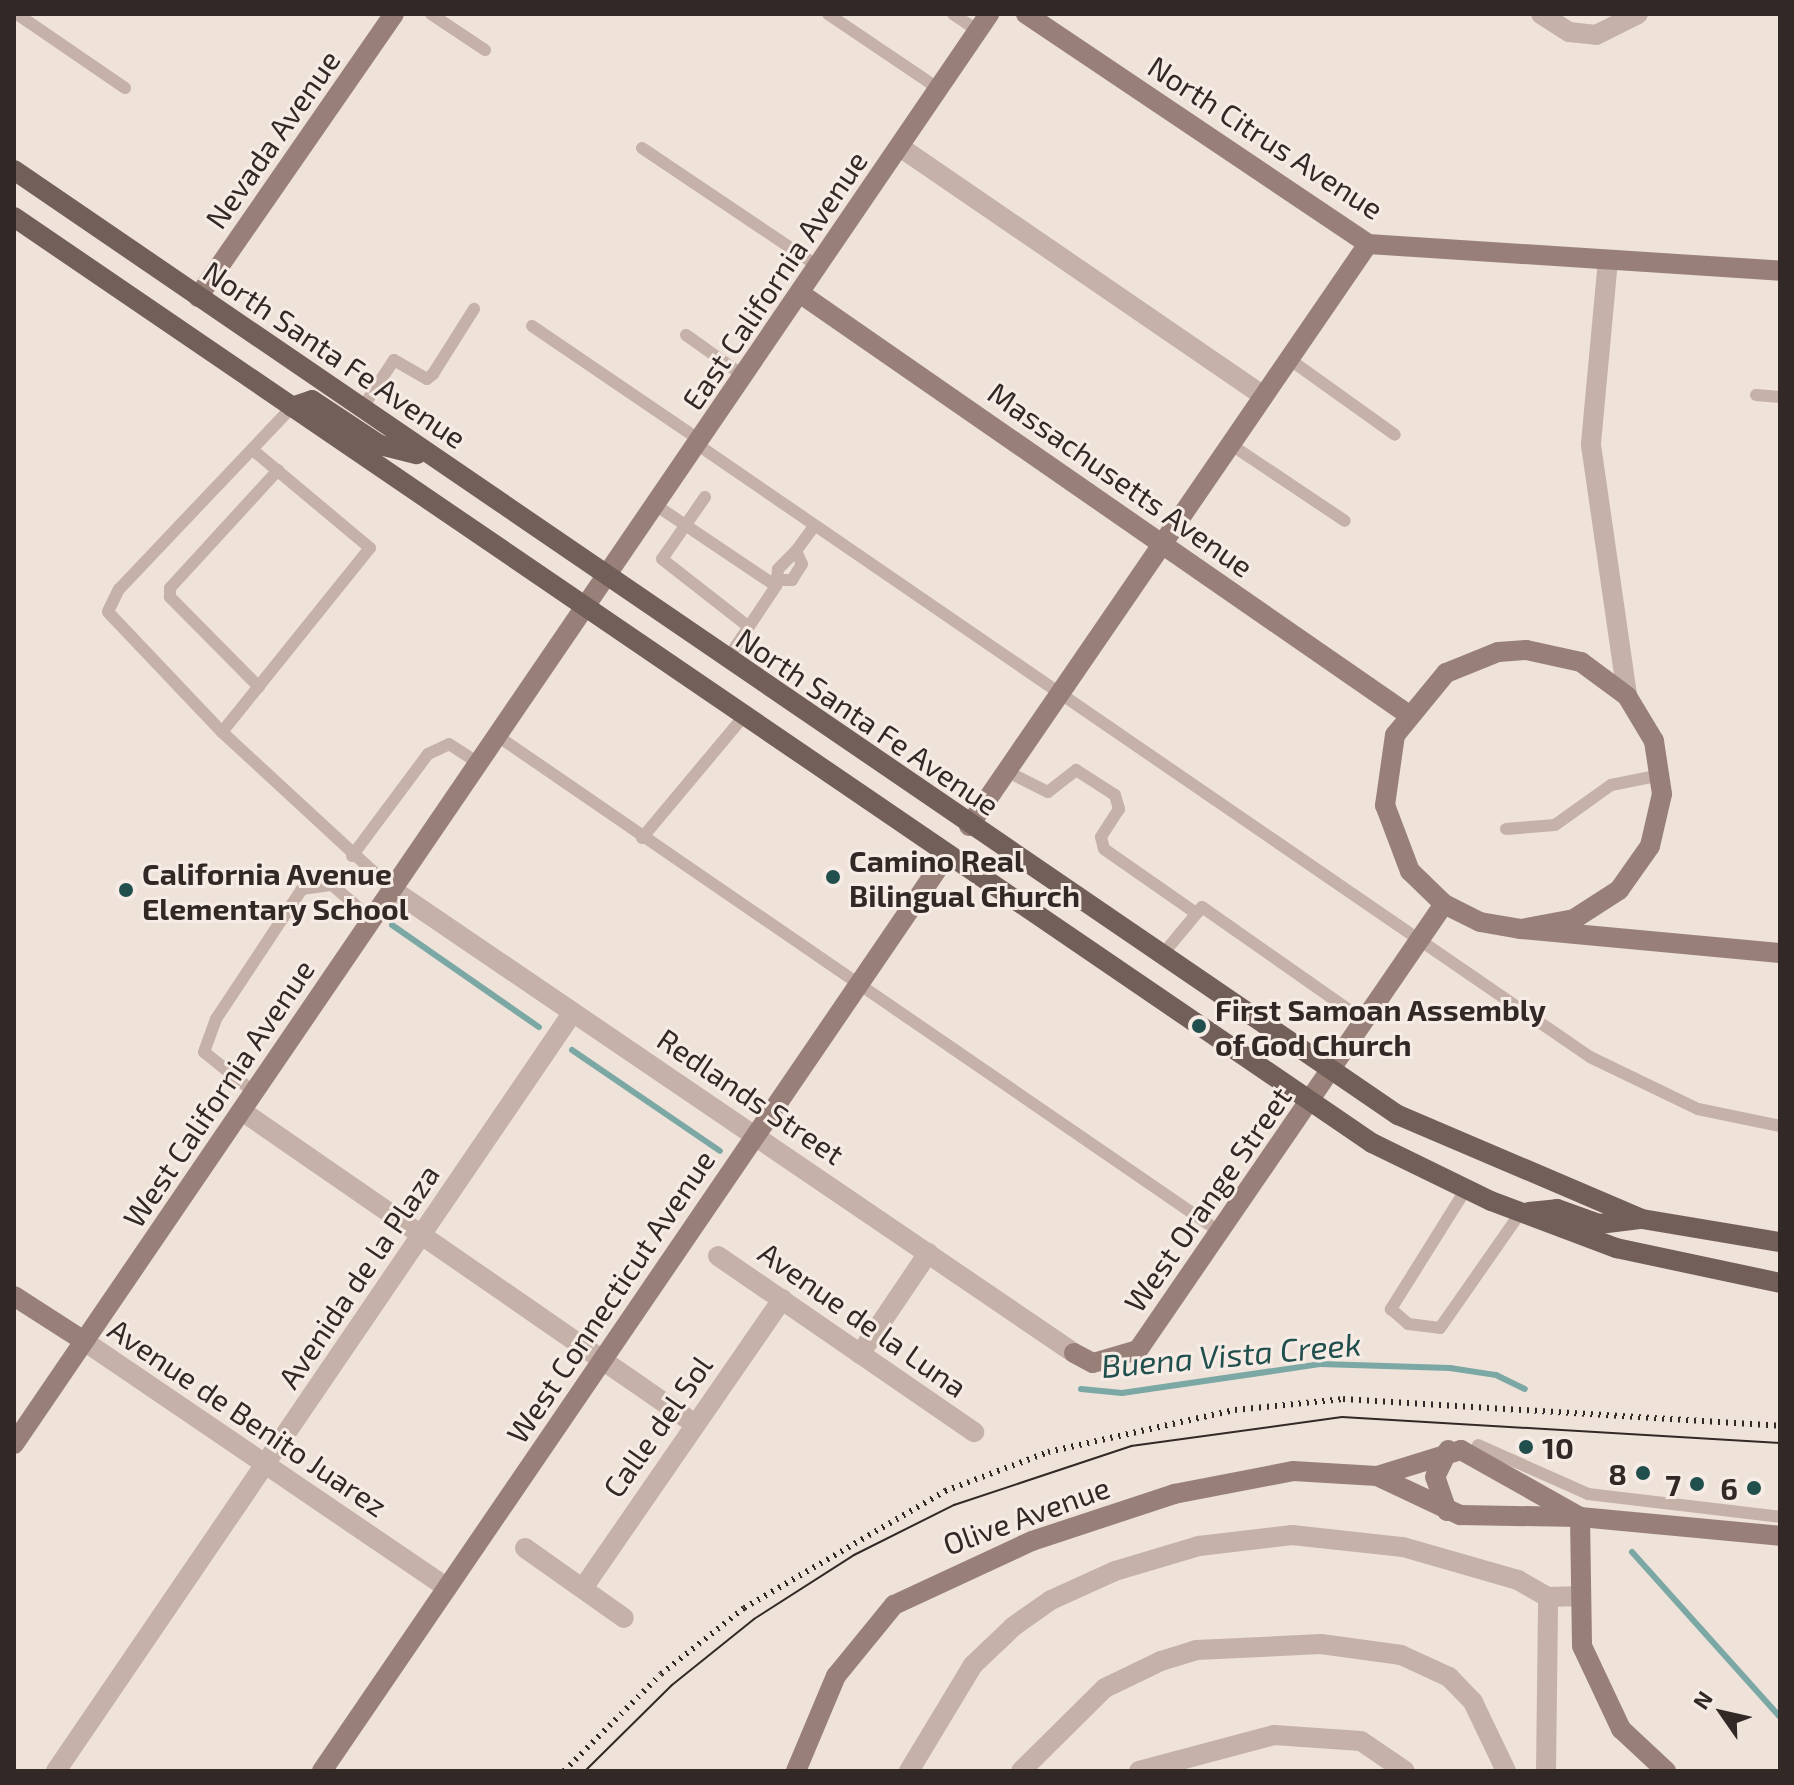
<!DOCTYPE html>
<style>
body{margin:0}
#map{position:relative;width:1794px;height:1785px;overflow:hidden;background:#eee2d9;font-family:"Exo 2",sans-serif}
div>[style]{position:absolute}
.stream>*{height:6px;margin:-3px;padding:0 3px;transform-origin:3px;border-radius:3px;background:#7ba8a5}
.lane>*{height:12px;margin:-6px;padding:0 6px;transform-origin:6px;border-radius:6px;background:#c5b1a7}
.street>*{height:20px;margin:-10px;padding:0 10px;transform-origin:10px;border-radius:10px;background:#c5b1a7}
.secondary>*{height:20px;margin:-10px;padding:0 10px;transform-origin:10px;border-radius:10px;background:#988078}
.primary>*{height:20px;margin:-10px;padding:0 10px;transform-origin:10px;border-radius:10px;background:#735f59}
.tram>*{height:2px;margin:-1px;padding:0 1px;transform-origin:1px;border-radius:1px;background:#322926}
.rail>*{height:6px;margin-top:-3px;transform-origin:0;background:repeating-linear-gradient(90deg,#322926 0 2px,transparent 0 8px)}
.dots>*{width:22px;height:22px;translate:-50% -50%;box-sizing:border-box;border:4px solid #f7ece5;border-radius:50%}
span{translate:-50% -50%;white-space:nowrap;text-align:center;line-height:1.15;-webkit-text-stroke:6px #f7ece5;paint-order:stroke}
.street-label{font-size:30px;color:#322926}
.poi-label{font-size:30px;color:#322926;font-weight:700}
.left{translate:0 -50%;text-align:left}
.right{translate:-100% -50%;text-align:right}
.water-label{font-size:32px;color:#204f4d;font-style:italic}
.frame{position:absolute;inset:0;border:16px solid #322926;pointer-events:none}
.north{position:absolute;left:1682px;top:1673px;width:80px;height:80px;-webkit-text-stroke:6px #f7ece5;paint-order:stroke;rotate:304deg;font-size:22px;font-weight:700;line-height:32px;text-align:center;color:#322926}
.north::after{content:'';display:block;margin:auto;width:28px;height:36px;background:#322926;clip-path:polygon(50% 0,100% 100%,50% 72%,0 100%)}
</style>
<div id="map">
<div class="stream">
<i style="left:392px;top:925px;width:179px;rotate:34.8deg"></i>
<i style="left:572px;top:1050px;width:179px;rotate:34.3deg"></i>
<i style="left:1081px;top:1389px;width:41px;rotate:5.6deg"></i>
<i style="left:1122px;top:1393px;width:200px;rotate:-8.3deg"></i>
<i style="left:1320px;top:1364px;width:130px;rotate:1.8deg"></i>
<i style="left:1450px;top:1368px;width:47px;rotate:8.7deg"></i>
<i style="left:1496px;top:1375px;width:32px;rotate:26deg"></i>
<i style="left:1632px;top:1552px;width:222px;rotate:48.1deg"></i>
</div>
<div class="lane">
<i style="left:17px;top:14px;width:131px;rotate:34.4deg"></i>
<i style="left:431px;top:14px;width:65px;rotate:33.7deg"></i>
<i style="left:828px;top:14px;width:134px;rotate:34deg"></i>
<i style="left:953px;top:14px;width:30px;rotate:34deg"></i>
<i style="left:642px;top:148px;width:213px;rotate:33.9deg"></i>
<i style="left:532px;top:326px;width:204px;rotate:34.2deg"></i>
<i style="left:686px;top:335px;width:72px;rotate:35.4deg"></i>
<i style="left:1289px;top:359px;width:130px;rotate:35.6deg"></i>
<i style="left:1756px;top:395px;width:24px;rotate:5deg"></i>
<i style="left:292px;top:407px;width:251px;rotate:133.5deg"></i>
<i style="left:119px;top:589px;width:25px;rotate:116deg"></i>
<i style="left:108px;top:612px;width:166px;rotate:46.5deg"></i>
<i style="left:222px;top:732px;width:233px;rotate:42.7deg"></i>
<i style="left:361px;top:410px;width:60px;rotate:-56.6deg"></i>
<i style="left:394px;top:360px;width:38px;rotate:30deg"></i>
<i style="left:427px;top:379px;width:8px;rotate:-40deg"></i>
<i style="left:433px;top:374px;width:77px;rotate:-57.8deg"></i>
<i style="left:1230px;top:444px;width:138px;rotate:33.8deg"></i>
<i style="left:698px;top:445px;width:1082px;rotate:34.45deg"></i>
<i style="left:1590px;top:1057px;width:120px;rotate:25.7deg"></i>
<i style="left:1698px;top:1109px;width:84px;rotate:11.7deg"></i>
<i style="left:705px;top:497px;width:75px;rotate:124.7deg"></i>
<i style="left:662px;top:559px;width:110px;rotate:38deg"></i>
<i style="left:657px;top:506px;width:143px;rotate:33.9deg"></i>
<i style="left:776px;top:586px;width:90px;rotate:123.7deg"></i>
<i style="left:796px;top:551px;width:31px;rotate:-54deg"></i>
<i style="left:776px;top:586px;width:17px;rotate:-83deg"></i>
<i style="left:778px;top:569px;width:25px;rotate:-45deg"></i>
<i style="left:796px;top:551px;width:14px;rotate:65deg"></i>
<i style="left:802px;top:564px;width:19px;rotate:122deg"></i>
<i style="left:792px;top:580px;width:12px;rotate:180deg"></i>
<i style="left:259px;top:687px;width:127px;rotate:-134.7deg"></i>
<i style="left:170px;top:597px;width:9px;rotate:-90deg"></i>
<i style="left:170px;top:588px;width:160px;rotate:-47.5deg"></i>
<i style="left:222px;top:732px;width:236px;rotate:-51.2deg"></i>
<i style="left:370px;top:548px;width:153px;rotate:-140.1deg"></i>
<i style="left:499px;top:737px;width:875px;rotate:34.47deg"></i>
<i style="left:1006px;top:771px;width:47px;rotate:26.6deg"></i>
<i style="left:1048px;top:792px;width:36px;rotate:-38deg"></i>
<i style="left:1076px;top:770px;width:46px;rotate:32.7deg"></i>
<i style="left:1115px;top:795px;width:15px;rotate:74deg"></i>
<i style="left:1119px;top:809px;width:33px;rotate:123deg"></i>
<i style="left:1101px;top:837px;width:12px;rotate:76deg"></i>
<i style="left:1104px;top:849px;width:108px;rotate:34.9deg"></i>
<i style="left:1506px;top:829px;width:49px;rotate:-4.7deg"></i>
<i style="left:1555px;top:825px;width:69px;rotate:-35.5deg"></i>
<i style="left:1611px;top:785px;width:51px;rotate:-11.3deg"></i>
<i style="left:642px;top:838px;width:159px;rotate:-50.1deg"></i>
<i style="left:352px;top:856px;width:127px;rotate:-53.3deg"></i>
<i style="left:428px;top:754px;width:23px;rotate:-25deg"></i>
<i style="left:449px;top:744px;width:37px;rotate:33deg"></i>
<i style="left:1162px;top:955px;width:62px;rotate:-50.2deg"></i>
<i style="left:1202px;top:907px;width:199px;rotate:35deg"></i>
<i style="left:255px;top:1093px;width:65px;rotate:-141.2deg"></i>
<i style="left:204px;top:1052px;width:35px;rotate:-70deg"></i>
<i style="left:216px;top:1019px;width:156px;rotate:-56.5deg"></i>
<i style="left:302px;top:889px;width:30px;rotate:-8deg"></i>
<i style="left:332px;top:885px;width:54px;rotate:40.5deg"></i>
<i style="left:1466px;top:1189px;width:142px;rotate:122deg"></i>
<i style="left:1391px;top:1309px;width:23px;rotate:41deg"></i>
<i style="left:1408px;top:1324px;width:32px;rotate:7deg"></i>
<i style="left:1440px;top:1328px;width:141px;rotate:-55.1deg"></i>
<i style="left:1478px;top:1445px;width:120px;rotate:24deg"></i>
<i style="left:1588px;top:1494px;width:193px;rotate:6.8deg"></i>
</div>
<div class="street">
<i style="left:1541px;top:14px;width:33px;rotate:33deg"></i>
<i style="left:1569px;top:32px;width:27px;rotate:6deg"></i>
<i style="left:1596px;top:35px;width:47px;rotate:-26.6deg"></i>
<i style="left:900px;top:147px;width:441px;rotate:34.4deg"></i>
<i style="left:1608px;top:260px;width:186px;rotate:95.3deg"></i>
<i style="left:1591px;top:445px;width:254px;rotate:81.8deg"></i>
<i style="left:393px;top:890px;width:823px;rotate:34.21deg"></i>
<i style="left:242px;top:1111px;width:551px;rotate:34.64deg"></i>
<i style="left:718px;top:1256px;width:311px;rotate:34.5deg"></i>
<i style="left:84px;top:1341px;width:439px;rotate:34.2deg"></i>
<i style="left:860px;top:1354px;width:122px;rotate:-56deg"></i>
<i style="left:525px;top:1548px;width:121px;rotate:35.3deg"></i>
<i style="left:583px;top:1588px;width:351px;rotate:-55.4deg"></i>
<i style="left:56px;top:1771px;width:918px;rotate:-55.74deg"></i>
<i style="left:909px;top:1771px;width:124px;rotate:-58.9deg"></i>
<i style="left:973px;top:1665px;width:57px;rotate:-43.6deg"></i>
<i style="left:1014px;top:1626px;width:45px;rotate:-35.1deg"></i>
<i style="left:1051px;top:1600px;width:70px;rotate:-24.4deg"></i>
<i style="left:1115px;top:1571px;width:88px;rotate:-16.6deg"></i>
<i style="left:1199px;top:1546px;width:94px;rotate:-6.7deg"></i>
<i style="left:1292px;top:1535px;width:112px;rotate:6.2deg"></i>
<i style="left:1403px;top:1547px;width:120px;rotate:16deg"></i>
<i style="left:1518px;top:1580px;width:34px;rotate:30deg"></i>
<i style="left:1021px;top:1771px;width:118px;rotate:-44.7deg"></i>
<i style="left:1105px;top:1688px;width:62px;rotate:-25.7deg"></i>
<i style="left:1161px;top:1661px;width:37px;rotate:-17deg"></i>
<i style="left:1196px;top:1650px;width:125px;rotate:-2.7deg"></i>
<i style="left:1321px;top:1644px;width:81px;rotate:7.8deg"></i>
<i style="left:1401px;top:1655px;width:53px;rotate:24.6deg"></i>
<i style="left:1449px;top:1677px;width:35px;rotate:46deg"></i>
<i style="left:1473px;top:1702px;width:76px;rotate:64.4deg"></i>
<i style="left:1139px;top:1771px;width:140px;rotate:-14.9deg"></i>
<i style="left:1274px;top:1735px;width:87px;rotate:3.9deg"></i>
<i style="left:1361px;top:1741px;width:53px;rotate:34.3deg"></i>
<i style="left:1546px;top:1771px;width:174px;rotate:-89.3deg"></i>
<i style="left:1548px;top:1597px;width:32px;rotate:-2deg"></i>
</div>
<div class="secondary">
<i style="left:1026px;top:14px;width:412px;rotate:33.9deg"></i>
<i style="left:1368px;top:244px;width:413px;rotate:3.7deg"></i>
<i style="left:801px;top:294px;width:736px;rotate:34.71deg"></i>
<i style="left:198px;top:297px;width:344px;rotate:-55.3deg"></i>
<i style="left:969px;top:826px;width:706px;rotate:-55.57deg"></i>
<i style="left:1521px;top:929px;width:54px;rotate:-10.7deg"></i>
<i style="left:1574px;top:919px;width:54px;rotate:-32.8deg"></i>
<i style="left:1619px;top:890px;width:54px;rotate:-54.8deg"></i>
<i style="left:1650px;top:846px;width:53px;rotate:-77deg"></i>
<i style="left:1662px;top:794px;width:54px;rotate:-98.6deg"></i>
<i style="left:1654px;top:741px;width:52px;rotate:-121deg"></i>
<i style="left:1627px;top:696px;width:57px;rotate:-143.5deg"></i>
<i style="left:1581px;top:662px;width:56px;rotate:-167.7deg"></i>
<i style="left:1526px;top:650px;width:28px;rotate:176deg"></i>
<i style="left:1498px;top:652px;width:56px;rotate:158deg"></i>
<i style="left:1446px;top:673px;width:80px;rotate:129.4deg"></i>
<i style="left:1395px;top:735px;width:71px;rotate:98.1deg"></i>
<i style="left:1385px;top:805px;width:71px;rotate:69.3deg"></i>
<i style="left:1410px;top:871px;width:47px;rotate:44.1deg"></i>
<i style="left:1444px;top:904px;width:40px;rotate:26.6deg"></i>
<i style="left:1480px;top:922px;width:42px;rotate:9.7deg"></i>
<i style="left:1521px;top:929px;width:260px;rotate:5.3deg"></i>
<i style="left:14px;top:1296px;width:83px;rotate:32.7deg"></i>
<i style="left:1074px;top:1353px;width:21px;rotate:28deg"></i>
<i style="left:1093px;top:1363px;width:47px;rotate:-16.1deg"></i>
<i style="left:1138px;top:1350px;width:541px;rotate:-55.55deg"></i>
<i style="left:14px;top:1444px;width:1731px;rotate:-55.71deg"></i>
<i style="left:1377px;top:1476px;width:92px;rotate:25.2deg"></i>
<i style="left:1460px;top:1515px;width:120px;rotate:1deg"></i>
<i style="left:1580px;top:1517px;width:201px;rotate:5.4deg"></i>
<i style="left:1447px;top:1511px;width:36px;rotate:-109deg"></i>
<i style="left:1435px;top:1477px;width:30px;rotate:-64deg"></i>
<i style="left:1580px;top:1517px;width:129px;rotate:89.1deg"></i>
<i style="left:1582px;top:1646px;width:92px;rotate:64.8deg"></i>
<i style="left:1621px;top:1729px;width:62px;rotate:43deg"></i>
<i style="left:322px;top:1771px;width:1109px;rotate:-55.69deg"></i>
<i style="left:796px;top:1771px;width:103px;rotate:-67.2deg"></i>
<i style="left:836px;top:1676px;width:92px;rotate:-50.8deg"></i>
<i style="left:894px;top:1605px;width:152px;rotate:-24.9deg"></i>
<i style="left:1032px;top:1541px;width:150px;rotate:-18.3deg"></i>
<i style="left:1174px;top:1494px;width:121px;rotate:-10.9deg"></i>
<i style="left:1293px;top:1471px;width:84px;rotate:3.4deg"></i>
<i style="left:1377px;top:1476px;width:88px;rotate:-17.2deg"></i>
<i style="left:1461px;top:1450px;width:137px;rotate:29.4deg"></i>
</div>
<div class="primary">
<i style="left:14px;top:170px;width:1676px;rotate:34.33deg"></i>
<i style="left:1398px;top:1115px;width:265px;rotate:23.1deg"></i>
<i style="left:1642px;top:1219px;width:140px;rotate:9.5deg"></i>
<i style="left:14px;top:217px;width:1644px;rotate:34.29deg"></i>
<i style="left:1372px;top:1143px;width:132px;rotate:26deg"></i>
<i style="left:1491px;top:1201px;width:134px;rotate:20.6deg"></i>
<i style="left:1616px;top:1248px;width:168px;rotate:12deg"></i>
<i style="left:292px;top:407px;width:21px;rotate:-19deg"></i>
<i style="left:312px;top:400px;width:82px;rotate:33.5deg"></i>
<i style="left:380px;top:445px;width:38px;rotate:14deg"></i>
<i style="left:1529px;top:1212px;width:28px;rotate:-6deg"></i>
<i style="left:1557px;top:1209px;width:45px;rotate:19.7deg"></i>
<i style="left:1599px;top:1224px;width:39px;rotate:-7deg"></i>
</div>
<div class="tram">
<i style="left:585px;top:1771px;width:122px;rotate:-44.7deg"></i>
<i style="left:672px;top:1685px;width:105px;rotate:-38.8deg"></i>
<i style="left:754px;top:1619px;width:119px;rotate:-32.6deg"></i>
<i style="left:854px;top:1555px;width:112px;rotate:-26.6deg"></i>
<i style="left:954px;top:1505px;width:187px;rotate:-18.4deg"></i>
<i style="left:1131px;top:1446px;width:213px;rotate:-7.8deg"></i>
<i style="left:1342px;top:1417px;width:439px;rotate:3.4deg"></i>
</div>
<div class="rail">
<i style="left:564px;top:1771px;width:137px;rotate:-45deg"></i>
<i style="left:661px;top:1674px;width:106px;rotate:-38.5deg"></i>
<i style="left:744px;top:1608px;width:233px;rotate:-30.2deg"></i>
<i style="left:945px;top:1491px;width:110px;rotate:-20.7deg"></i>
<i style="left:1048px;top:1452px;width:192px;rotate:-12.7deg"></i>
<i style="left:1235px;top:1410px;width:109px;rotate:-5.8deg"></i>
<i style="left:1343px;top:1399px;width:438px;rotate:3.5deg"></i>
</div>
<div class="dots">
<i style="left:833px;top:877px;background:#204f4d"></i>
<i style="left:126px;top:890px;background:#204f4d"></i>
<i style="left:1199px;top:1026px;background:#204f4d"></i>
<i style="left:1526px;top:1447px;background:#204f4d"></i>
<i style="left:1643px;top:1473px;background:#204f4d"></i>
<i style="left:1697px;top:1484px;background:#204f4d"></i>
<i style="left:1754px;top:1488px;background:#204f4d"></i>
</div>
<div class="street-label">
<span style="left:1266px;top:137px;rotate:33deg">North Citrus Avenue</span>
<span style="left:272px;top:139px;rotate:-55deg">Nevada Avenue</span>
<span style="left:774px;top:280px;rotate:-56deg">East California Avenue</span>
<span style="left:335px;top:354px;rotate:34deg">North Santa Fe Avenue</span>
<span style="left:1121px;top:479px;rotate:35deg">Massachusetts Avenue</span>
<span style="left:868px;top:721px;rotate:34deg">North Santa Fe Avenue</span>
<span style="left:218px;top:1093px;rotate:-56deg">West California Avenue</span>
<span style="left:751px;top:1096px;rotate:34deg">Redlands Street</span>
<span style="left:1207px;top:1199px;rotate:-55deg">West Orange Street</span>
<span style="left:358px;top:1276px;rotate:-56deg">Avenida de la Plaza</span>
<span style="left:610px;top:1296px;rotate:-56deg">West Connecticut Avenue</span>
<span style="left:863px;top:1319px;rotate:35deg">Avenue de la Luna</span>
<span style="left:248px;top:1417px;rotate:34deg">Avenue de Benito Juarez</span>
<span style="left:657px;top:1426px;rotate:-55deg">Calle del Sol</span>
<span style="left:1026px;top:1515px;rotate:-20deg">Olive Avenue</span>
</div>
<div class="poi-label">
<span class="left" style="left:849px;top:877px">Camino Real<br>Bilingual Church</span>
<span class="left" style="left:142px;top:890px">California Avenue<br>Elementary School</span>
<span class="left" style="left:1215px;top:1026px">First Samoan Assembly<br>of God Church</span>
<span class="left" style="left:1542px;top:1447px">10</span>
<span class="right" style="left:1627px;top:1473px">8</span>
<span class="right" style="left:1681px;top:1484px">7</span>
<span class="right" style="left:1738px;top:1488px">6</span>
</div>
<div class="water-label">
<span style="left:1231px;top:1354px;rotate:-5deg">Buena Vista Creek</span>
</div>
<div class="frame"></div>
<div class="north">N</div>
</div>
